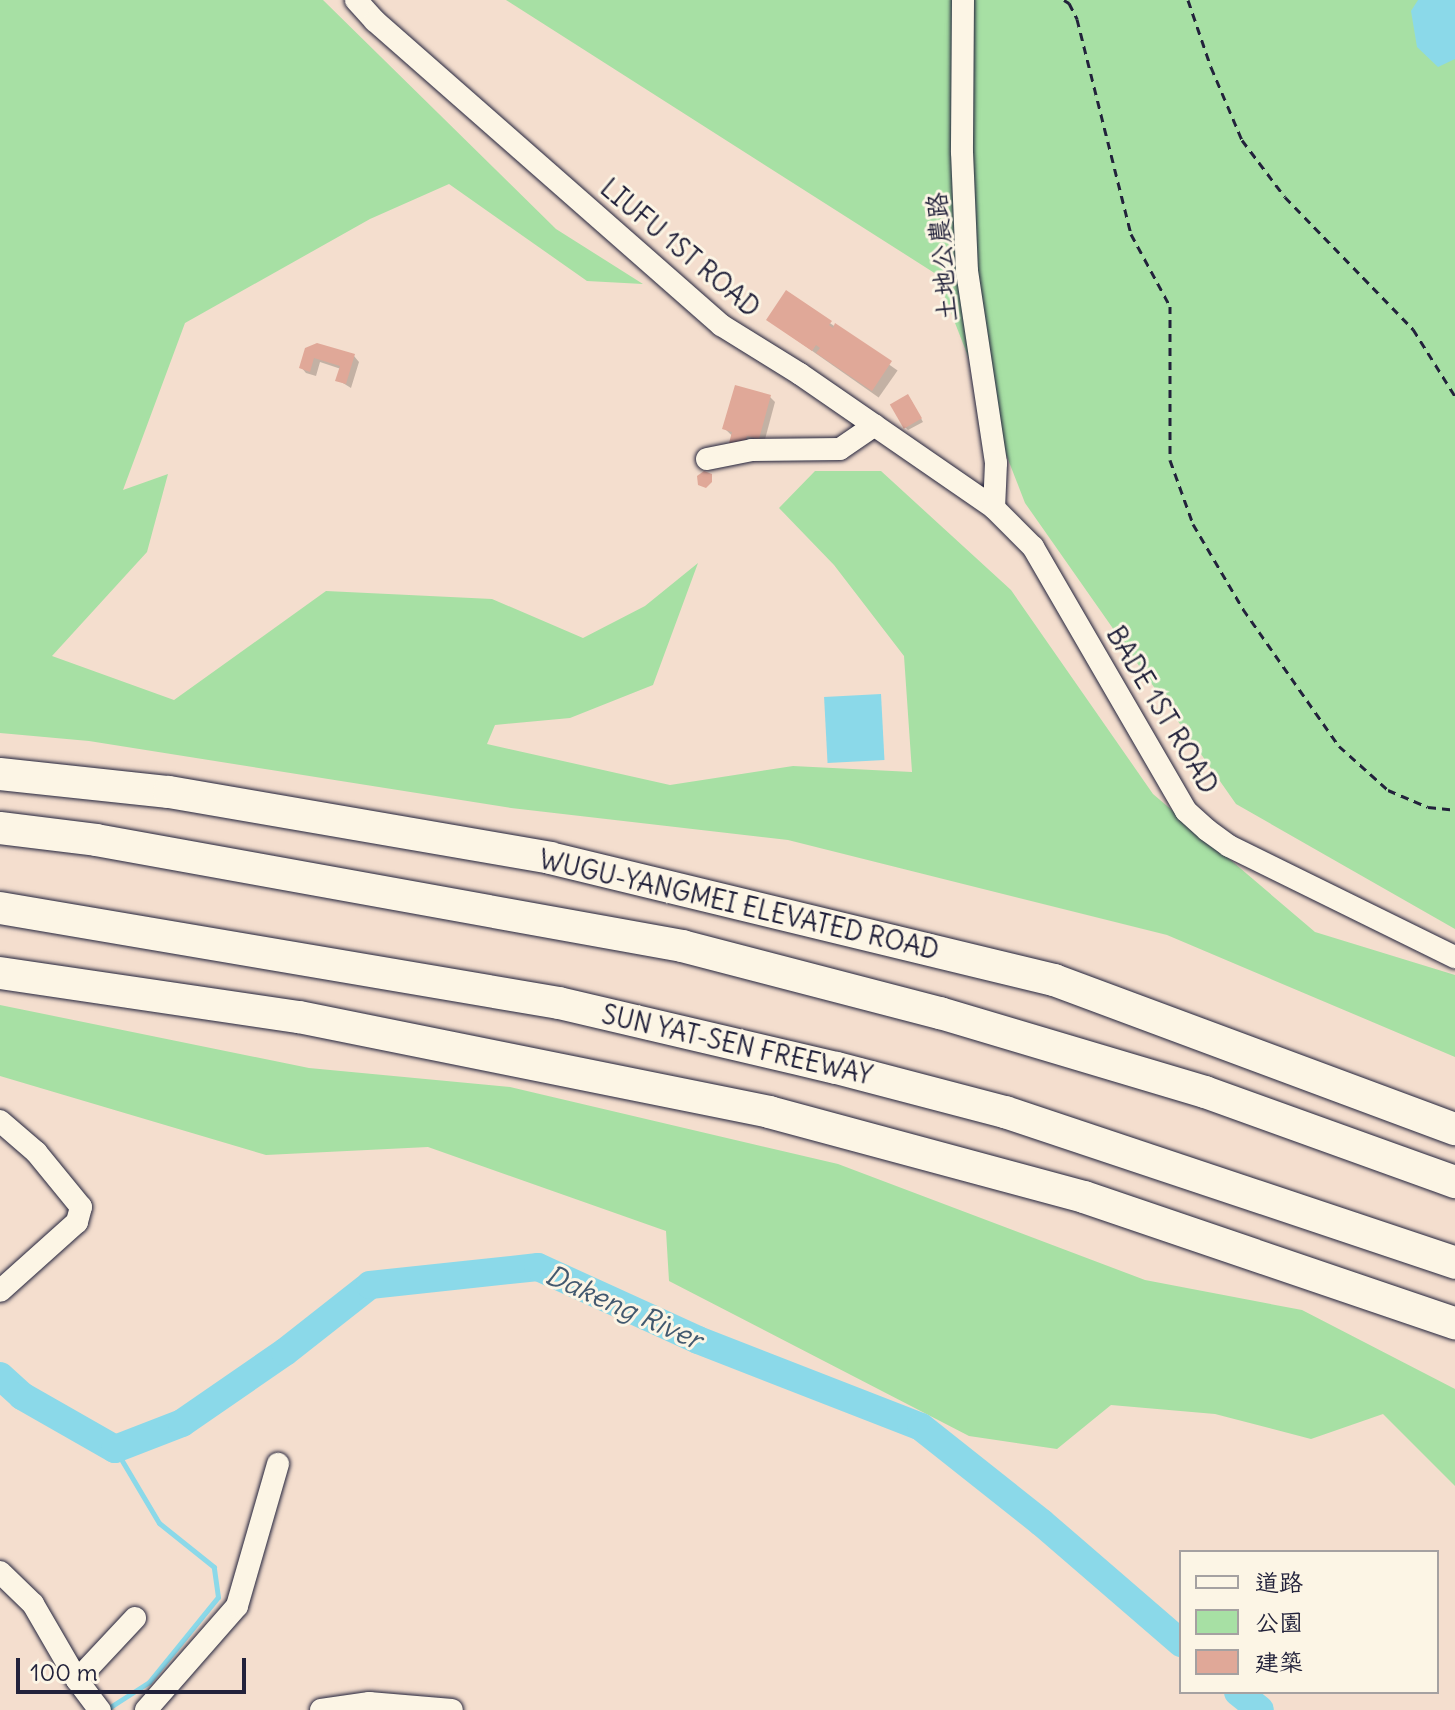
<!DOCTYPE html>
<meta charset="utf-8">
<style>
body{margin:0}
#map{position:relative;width:1455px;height:1710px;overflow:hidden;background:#f4dece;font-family:Delius,"LXGW WenKai TC",sans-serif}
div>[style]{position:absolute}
.green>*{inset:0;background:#a7e0a4}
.water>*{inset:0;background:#8bd9e9;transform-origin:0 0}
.shadow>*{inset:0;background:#0003;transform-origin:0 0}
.stream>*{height:5px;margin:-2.5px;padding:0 2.5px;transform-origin:2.5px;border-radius:2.5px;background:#8bd9e9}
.river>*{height:28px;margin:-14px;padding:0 14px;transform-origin:14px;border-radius:14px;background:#8bd9e9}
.building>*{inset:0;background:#e0a898;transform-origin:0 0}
.path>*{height:3px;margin-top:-1.5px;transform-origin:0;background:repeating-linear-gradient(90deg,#22223b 0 8px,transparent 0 14px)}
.roads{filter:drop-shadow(0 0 2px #22223b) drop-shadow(0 0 2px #22223b)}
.minor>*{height:22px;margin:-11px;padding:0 11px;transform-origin:11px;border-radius:11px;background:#fcf5e5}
.highway>*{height:32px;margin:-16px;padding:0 16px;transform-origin:16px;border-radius:16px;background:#fcf5e5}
span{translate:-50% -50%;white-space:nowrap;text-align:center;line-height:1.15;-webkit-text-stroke:6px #fcf5e5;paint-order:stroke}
.street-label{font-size:26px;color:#22223b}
.water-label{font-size:28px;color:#42596f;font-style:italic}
.legend{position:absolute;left:1179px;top:1550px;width:260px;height:144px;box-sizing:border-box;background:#fcf5e5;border:2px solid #a5a1a1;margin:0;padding:10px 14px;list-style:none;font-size:24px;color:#22223b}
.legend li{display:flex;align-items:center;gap:16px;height:40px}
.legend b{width:40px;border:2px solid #a5a1a1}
.scale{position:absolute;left:16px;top:1658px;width:230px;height:36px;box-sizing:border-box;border:4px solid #22223b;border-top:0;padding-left:10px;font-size:24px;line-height:28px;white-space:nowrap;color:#22223b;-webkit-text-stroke:6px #fcf5e5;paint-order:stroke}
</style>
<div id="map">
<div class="green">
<i style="clip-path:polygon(0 0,323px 0,556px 229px,643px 284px,587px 281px,449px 184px,370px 219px,185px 323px,123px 490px,168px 474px,147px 552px,52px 656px,174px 700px,326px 591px,492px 599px,583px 638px,645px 606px,698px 563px,653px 685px,570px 718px,495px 725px,487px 744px,670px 785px,793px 766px,912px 772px,904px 656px,834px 565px,779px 508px,815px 471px,881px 471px,1011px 590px,1153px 794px,1315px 932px,1455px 975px,1455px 1057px,1167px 935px,788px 840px,511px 808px,89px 741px,0 733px)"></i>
<i style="clip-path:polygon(506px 0,1455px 0,1455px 929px,1236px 804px,1025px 503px,936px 274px)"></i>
<i style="clip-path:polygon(0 1005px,309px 1068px,510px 1087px,838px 1164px,1145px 1280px,1302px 1310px,1455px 1389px,1455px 1486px,1383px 1414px,1311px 1439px,1215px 1414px,1111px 1405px,1057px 1449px,969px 1436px,669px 1281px,666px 1231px,428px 1147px,266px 1155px,0 1076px)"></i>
</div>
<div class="water">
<i style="clip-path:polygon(1418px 0,1455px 0,1455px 59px,1438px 67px,1417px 47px,1411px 11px)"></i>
<i style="left:881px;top:694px;width:66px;height:57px;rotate:87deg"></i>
</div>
<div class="shadow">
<i style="left:787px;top:293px;width:135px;height:33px;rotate:35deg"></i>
<i style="clip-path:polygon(306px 349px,354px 356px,359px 362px,351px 388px,338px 380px,341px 369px,320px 362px,316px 376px,306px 373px,301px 367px)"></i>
<i style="clip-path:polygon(770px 397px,775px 402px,764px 443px,749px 452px,724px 428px)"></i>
<i style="clip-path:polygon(911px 400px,923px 422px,908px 430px,905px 427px)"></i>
</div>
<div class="stream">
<i style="left:107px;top:1709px;width:50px;rotate:-32.7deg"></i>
<i style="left:149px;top:1682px;width:109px;rotate:-50.9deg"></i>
<i style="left:218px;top:1597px;width:30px;rotate:-98deg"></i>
<i style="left:214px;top:1567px;width:70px;rotate:-141.3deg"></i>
<i style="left:159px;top:1523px;width:86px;rotate:-120.7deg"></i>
</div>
<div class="river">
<i style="left:0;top:1376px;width:30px;rotate:42deg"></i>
<i style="left:22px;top:1396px;width:107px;rotate:29.7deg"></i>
<i style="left:115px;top:1449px;width:72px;rotate:-21.2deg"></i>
<i style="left:182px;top:1423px;width:125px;rotate:-34.6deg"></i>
<i style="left:285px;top:1352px;width:108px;rotate:-38.2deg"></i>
<i style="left:370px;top:1285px;width:169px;rotate:-6.1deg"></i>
<i style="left:538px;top:1267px;width:176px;rotate:24.5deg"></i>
<i style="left:698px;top:1340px;width:239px;rotate:21.3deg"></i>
<i style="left:921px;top:1427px;width:154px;rotate:38.4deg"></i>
<i style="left:1042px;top:1523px;width:184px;rotate:40.8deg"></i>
<i style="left:1238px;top:1692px;width:28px;rotate:39deg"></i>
</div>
<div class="building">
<i style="clip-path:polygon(786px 290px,832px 321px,829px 325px,833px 328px,835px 323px,892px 361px,872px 391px,816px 353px,820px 348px,816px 345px,812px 351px,766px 320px)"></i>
<i style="clip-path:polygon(317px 343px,355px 354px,346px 384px,335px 381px,340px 366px,314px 358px,310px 372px,299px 368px,305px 348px)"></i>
<i style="clip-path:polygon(735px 385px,771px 395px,759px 439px,747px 436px,743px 448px,729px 443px,732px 432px,722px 429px)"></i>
<i style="left:908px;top:394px;width:28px;height:21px;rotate:60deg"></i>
<i style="clip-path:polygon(704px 471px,712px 474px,712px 482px,706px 488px,698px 485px,697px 476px)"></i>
</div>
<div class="path">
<i style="left:1064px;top:0;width:6px;rotate:31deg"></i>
<i style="left:1069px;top:3px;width:18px;rotate:63deg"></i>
<i style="left:1077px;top:19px;width:222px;rotate:75.9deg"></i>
<i style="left:1131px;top:234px;width:82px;rotate:61.6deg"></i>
<i style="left:1170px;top:306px;width:154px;rotate:90deg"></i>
<i style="left:1170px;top:460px;width:68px;rotate:70.2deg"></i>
<i style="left:1193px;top:524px;width:99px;rotate:59.5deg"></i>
<i style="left:1243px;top:609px;width:167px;rotate:55deg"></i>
<i style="left:1339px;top:746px;width:66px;rotate:41.9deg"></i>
<i style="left:1388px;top:790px;width:43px;rotate:23deg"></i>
<i style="left:1428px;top:807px;width:27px;rotate:6deg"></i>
<i style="left:1188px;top:0;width:71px;rotate:71.1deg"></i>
<i style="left:1211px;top:67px;width:79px;rotate:67deg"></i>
<i style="left:1242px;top:140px;width:71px;rotate:53deg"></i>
<i style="left:1285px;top:197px;width:184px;rotate:45.9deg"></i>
<i style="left:1413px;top:329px;width:79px;rotate:57.9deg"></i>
</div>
<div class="roads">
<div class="minor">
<i style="left:356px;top:0;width:28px;rotate:48deg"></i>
<i style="left:375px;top:21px;width:461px;rotate:41.3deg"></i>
<i style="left:721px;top:325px;width:93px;rotate:31.8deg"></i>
<i style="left:800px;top:374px;width:236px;rotate:34.6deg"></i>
<i style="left:994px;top:508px;width:55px;rotate:45deg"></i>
<i style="left:1033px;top:547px;width:305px;rotate:59.9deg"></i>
<i style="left:1186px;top:811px;width:28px;rotate:42deg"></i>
<i style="left:1207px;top:830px;width:27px;rotate:36deg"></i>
<i style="left:1229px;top:846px;width:252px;rotate:26.2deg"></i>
<i style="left:963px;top:0;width:152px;rotate:90.4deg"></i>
<i style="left:962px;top:152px;width:119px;rotate:87.6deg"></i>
<i style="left:967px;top:271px;width:194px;rotate:81.4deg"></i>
<i style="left:996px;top:463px;width:45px;rotate:92.5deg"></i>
<i style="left:707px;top:459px;width:46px;rotate:-11.3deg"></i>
<i style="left:752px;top:450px;width:88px;rotate:-0.7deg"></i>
<i style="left:840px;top:449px;width:42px;rotate:-34.4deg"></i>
<i style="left:0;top:1121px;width:48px;rotate:40.7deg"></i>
<i style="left:36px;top:1152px;width:71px;rotate:50.7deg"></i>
<i style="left:81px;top:1207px;width:16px;rotate:105deg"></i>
<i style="left:77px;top:1222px;width:103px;rotate:138.1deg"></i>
<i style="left:0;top:1572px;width:46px;rotate:44.1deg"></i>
<i style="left:33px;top:1604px;width:88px;rotate:59.9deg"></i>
<i style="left:77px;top:1680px;width:38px;rotate:53deg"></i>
<i style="left:77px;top:1680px;width:85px;rotate:-46.9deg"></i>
<i style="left:146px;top:1710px;width:138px;rotate:-48.8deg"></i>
<i style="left:237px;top:1606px;width:148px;rotate:-73.9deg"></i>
<i style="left:321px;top:1710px;width:49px;rotate:-8.3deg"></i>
<i style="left:369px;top:1703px;width:83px;rotate:4.8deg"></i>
</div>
<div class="highway">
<i style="left:0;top:774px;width:170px;rotate:6.1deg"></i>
<i style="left:169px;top:792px;width:387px;rotate:9.8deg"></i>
<i style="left:550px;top:858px;width:519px;rotate:13.61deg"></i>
<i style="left:1054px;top:980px;width:428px;rotate:20.4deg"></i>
<i style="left:0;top:828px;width:97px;rotate:7.1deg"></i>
<i style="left:96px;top:840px;width:596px;rotate:10.25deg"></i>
<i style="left:682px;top:946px;width:267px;rotate:14.6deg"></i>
<i style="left:940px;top:1013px;width:277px;rotate:16.6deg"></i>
<i style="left:1205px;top:1092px;width:266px;rotate:19.8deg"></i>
<i style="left:0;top:908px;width:567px;rotate:9.65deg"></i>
<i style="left:559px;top:1003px;width:285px;rotate:13.2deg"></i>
<i style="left:837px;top:1068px;width:174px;rotate:14.7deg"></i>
<i style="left:1005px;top:1112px;width:475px;rotate:18.5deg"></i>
<i style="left:0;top:973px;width:302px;rotate:8.4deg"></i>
<i style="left:299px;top:1017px;width:480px;rotate:11.4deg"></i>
<i style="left:769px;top:1112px;width:326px;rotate:15.1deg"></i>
<i style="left:1084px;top:1197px;width:392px;rotate:18.8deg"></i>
</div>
</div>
<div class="street-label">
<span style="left:680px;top:248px;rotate:40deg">LIUFU 1ST ROAD</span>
<span style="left:942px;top:257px;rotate:-95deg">土地公農路</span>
<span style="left:1162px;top:710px;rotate:59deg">BADE 1ST ROAD</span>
<span style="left:739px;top:905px;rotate:13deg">WUGU-YANGMEI ELEVATED ROAD</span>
<span style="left:737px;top:1045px;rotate:13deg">SUN YAT-SEN FREEWAY</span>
</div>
<div class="water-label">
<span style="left:624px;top:1307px;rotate:24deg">Dakeng River</span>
</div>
<ul class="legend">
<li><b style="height:10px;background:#fcf5e5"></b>道路</li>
<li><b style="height:22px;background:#a7e0a4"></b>公園</li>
<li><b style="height:22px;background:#e0a898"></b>建築</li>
</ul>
<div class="scale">100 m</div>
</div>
